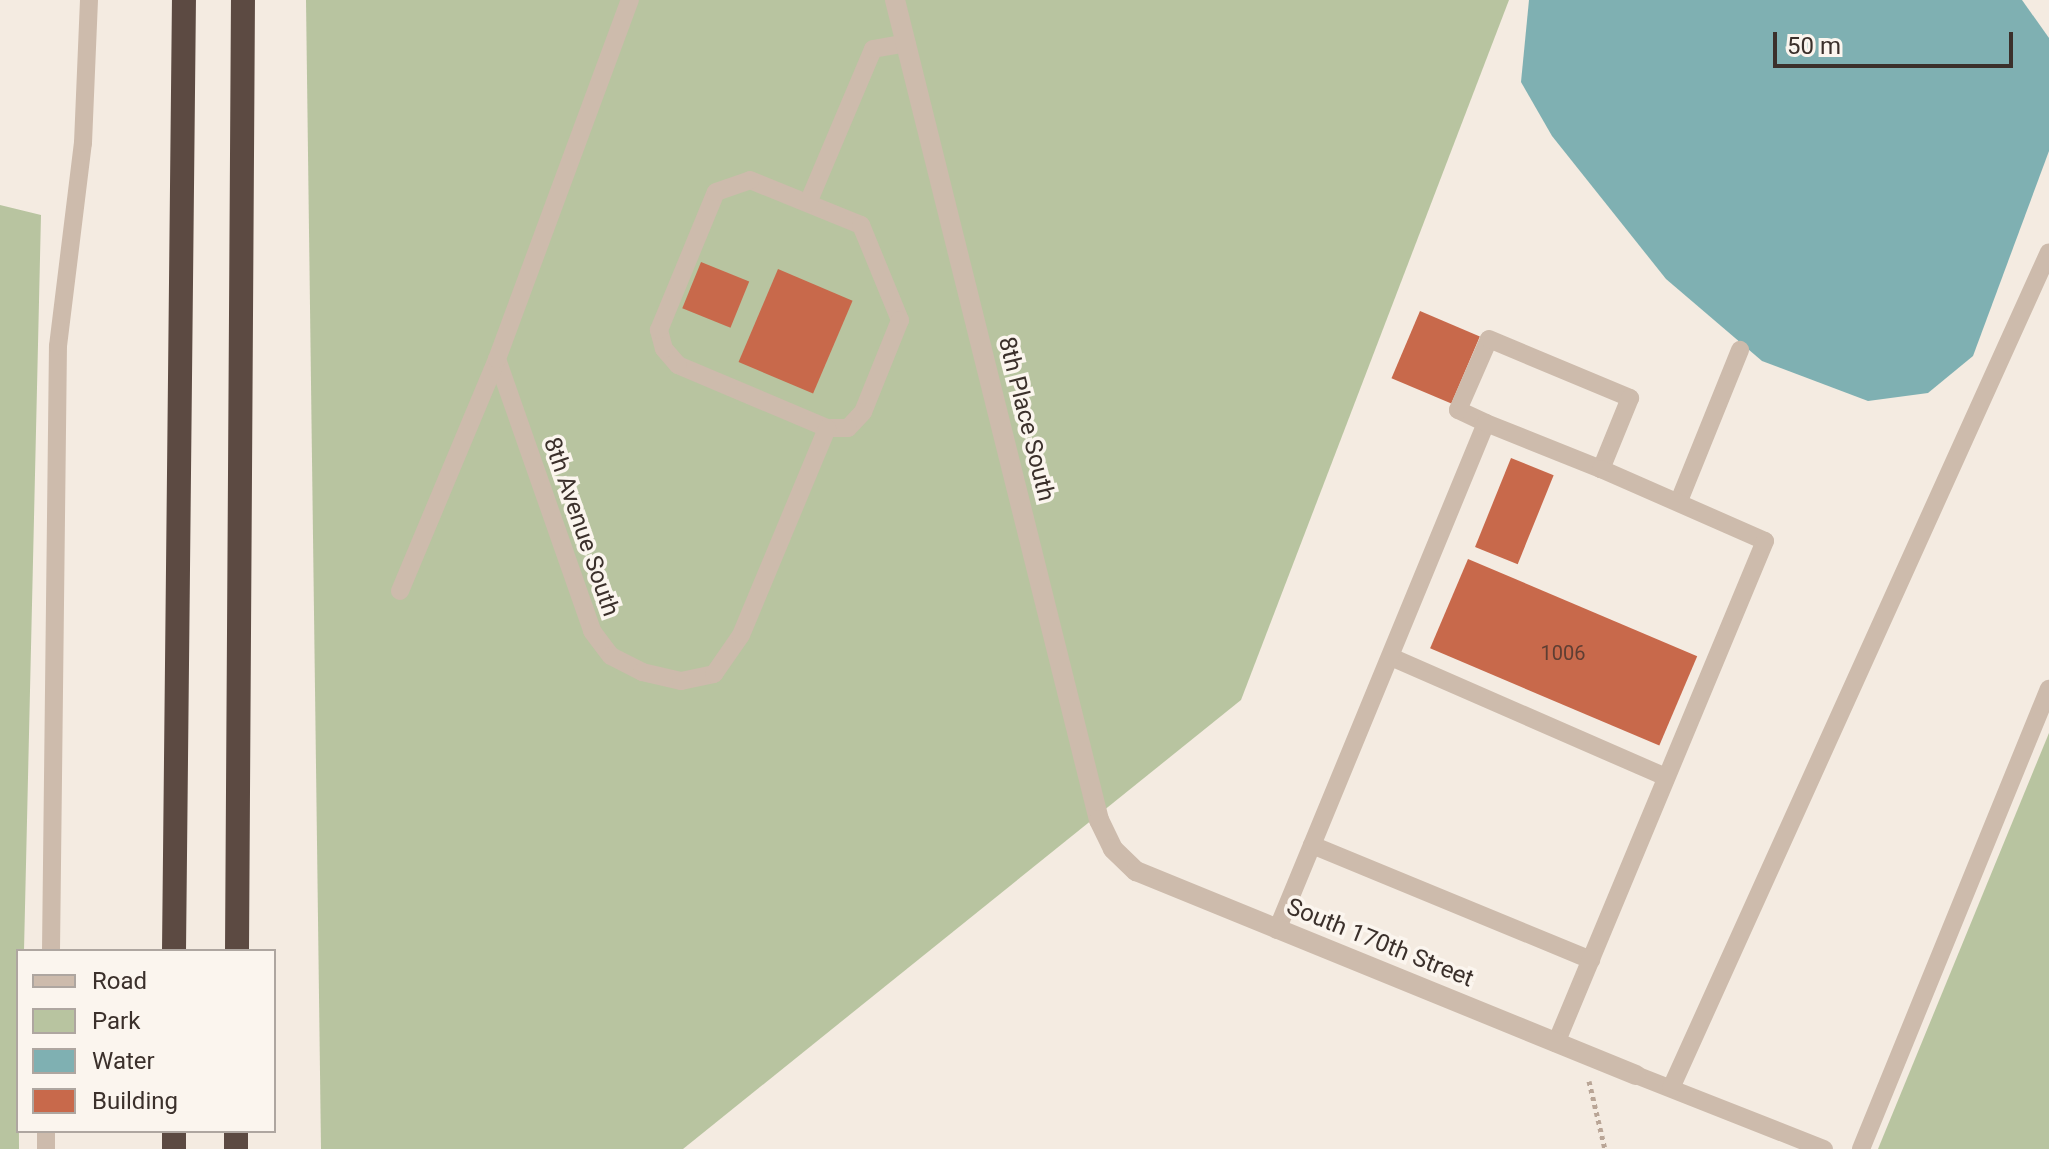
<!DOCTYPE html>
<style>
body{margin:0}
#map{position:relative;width:2049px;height:1149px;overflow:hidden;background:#f4ebe1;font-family:Roboto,sans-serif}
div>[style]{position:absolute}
.green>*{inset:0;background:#b8c4a0}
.water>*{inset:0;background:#7fb0b2}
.building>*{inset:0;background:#c8694b;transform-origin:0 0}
.path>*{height:5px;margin-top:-2.5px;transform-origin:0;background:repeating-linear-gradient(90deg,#b9a596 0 4px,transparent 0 8px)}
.service>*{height:18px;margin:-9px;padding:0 9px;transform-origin:9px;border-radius:9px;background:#cdbbac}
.minor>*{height:20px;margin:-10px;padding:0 10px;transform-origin:10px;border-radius:10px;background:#cdbbac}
.motorway>*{height:24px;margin:-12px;padding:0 12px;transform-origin:12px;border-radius:12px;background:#5c4a42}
span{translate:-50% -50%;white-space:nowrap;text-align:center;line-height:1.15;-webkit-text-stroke:7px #fbf5ee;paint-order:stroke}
.number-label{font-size:20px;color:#5e3e33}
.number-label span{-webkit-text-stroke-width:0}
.street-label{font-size:24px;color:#3b302b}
.legend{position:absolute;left:16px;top:949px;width:260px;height:184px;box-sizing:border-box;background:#fbf5ee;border:2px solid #aea6a0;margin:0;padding:10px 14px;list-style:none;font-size:24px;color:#3b302b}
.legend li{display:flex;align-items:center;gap:16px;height:40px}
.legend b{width:40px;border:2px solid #aea6a0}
.scale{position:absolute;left:1773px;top:32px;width:240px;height:36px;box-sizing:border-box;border:4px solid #3b302b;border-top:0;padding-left:10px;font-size:24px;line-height:28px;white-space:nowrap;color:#3b302b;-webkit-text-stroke:6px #fbf5ee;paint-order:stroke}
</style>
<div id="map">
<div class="green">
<i style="clip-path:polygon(306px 0,1509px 0,1241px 700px,683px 1149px,321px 1149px)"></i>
<i style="clip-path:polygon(0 205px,41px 215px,24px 951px,18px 951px,19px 1149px,0 1149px)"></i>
<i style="clip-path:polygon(2049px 733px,2049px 1149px,1878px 1149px)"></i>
</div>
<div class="water">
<i style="clip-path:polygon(1529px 0,2022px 0,2049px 38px,2049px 151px,1973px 356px,1928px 393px,1868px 401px,1762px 361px,1666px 279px,1552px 136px,1521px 82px)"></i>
</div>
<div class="building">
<i style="left:701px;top:262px;width:52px;height:50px;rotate:22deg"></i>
<i style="left:778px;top:269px;width:81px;height:101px;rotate:23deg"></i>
<i style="left:1420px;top:311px;width:65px;height:73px;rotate:23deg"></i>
<i style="left:1511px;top:458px;width:46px;height:96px;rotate:22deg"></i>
<i style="left:1468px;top:559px;width:249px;height:97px;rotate:23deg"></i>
</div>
<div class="path">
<i style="left:1589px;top:1081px;width:70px;rotate:76.8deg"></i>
</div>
<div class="service">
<i style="left:750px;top:180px;width:120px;rotate:22.1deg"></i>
<i style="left:861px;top:225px;width:103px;rotate:67.7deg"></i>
<i style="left:900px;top:320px;width:99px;rotate:111.9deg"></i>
<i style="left:863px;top:412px;width:22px;rotate:133deg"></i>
<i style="left:848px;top:428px;width:21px;rotate:180deg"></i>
<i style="left:827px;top:428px;width:162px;rotate:-157.1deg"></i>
<i style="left:678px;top:365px;width:21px;rotate:-131deg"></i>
<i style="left:664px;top:349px;width:20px;rotate:-105deg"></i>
<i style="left:659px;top:330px;width:149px;rotate:-67.6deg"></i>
<i style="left:716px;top:192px;width:36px;rotate:-19deg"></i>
<i style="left:808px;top:203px;width:167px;rotate:-67.1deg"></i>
<i style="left:873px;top:49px;width:34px;rotate:-10deg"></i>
<i style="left:497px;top:359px;width:288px;rotate:70.7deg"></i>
<i style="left:592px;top:631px;width:31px;rotate:53deg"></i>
<i style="left:611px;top:656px;width:35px;rotate:27deg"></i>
<i style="left:642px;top:672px;width:40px;rotate:13deg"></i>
<i style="left:681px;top:681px;width:34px;rotate:-12deg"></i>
<i style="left:714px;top:674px;width:47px;rotate:-55.3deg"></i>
<i style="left:741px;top:635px;width:224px;rotate:-67.4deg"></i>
<i style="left:1486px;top:423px;width:31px;rotate:-155deg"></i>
<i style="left:1458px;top:410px;width:77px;rotate:-66.4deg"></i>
<i style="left:1489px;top:339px;width:153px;rotate:22.7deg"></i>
<i style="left:1630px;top:398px;width:77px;rotate:112.2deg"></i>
<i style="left:1679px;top:501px;width:163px;rotate:-68deg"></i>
<i style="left:400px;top:591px;width:251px;rotate:-67.3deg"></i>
<i style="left:497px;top:359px;width:383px;rotate:-69.7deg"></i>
<i style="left:1391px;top:657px;width:300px;rotate:23.6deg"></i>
<i style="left:1312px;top:845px;width:302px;rotate:22.4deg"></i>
<i style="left:1277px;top:930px;width:548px;rotate:-67.6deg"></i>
<i style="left:1486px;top:423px;width:124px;rotate:21.8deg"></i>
<i style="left:1601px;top:469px;width:179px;rotate:23.7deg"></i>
<i style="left:1765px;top:541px;width:544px;rotate:112.6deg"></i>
<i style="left:51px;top:951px;width:605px;rotate:-89.34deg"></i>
<i style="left:58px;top:346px;width:205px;rotate:-83deg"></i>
<i style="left:83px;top:143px;width:143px;rotate:-87.6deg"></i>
<i style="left:1636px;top:1075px;width:202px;rotate:21.5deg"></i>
<i style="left:1671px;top:1088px;width:917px;rotate:-65.67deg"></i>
<i style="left:46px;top:1149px;width:18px;rotate:-90deg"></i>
<i style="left:1861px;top:1149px;width:497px;rotate:-67.8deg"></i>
</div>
<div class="minor">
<i style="left:895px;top:0;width:845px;rotate:76.03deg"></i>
<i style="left:1099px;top:820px;width:32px;rotate:64deg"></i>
<i style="left:1113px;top:849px;width:32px;rotate:44deg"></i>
<i style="left:1136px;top:871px;width:540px;rotate:22.2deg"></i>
</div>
<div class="motorway">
<i style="left:174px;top:951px;width:951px;rotate:-89.4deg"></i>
<i style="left:237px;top:951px;width:951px;rotate:-89.64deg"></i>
<i style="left:174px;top:1149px;width:18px;rotate:-90deg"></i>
<i style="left:236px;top:1149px;width:18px;rotate:-90deg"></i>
</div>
<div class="number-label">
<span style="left:1563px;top:653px">1006</span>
</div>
<div class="street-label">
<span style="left:1026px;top:419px;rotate:76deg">8th Place South</span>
<span style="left:581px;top:527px;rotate:71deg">8th Avenue South</span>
<span style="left:1380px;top:943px;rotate:22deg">South 170th Street</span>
</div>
<ul class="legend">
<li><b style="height:10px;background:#cdbbac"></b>Road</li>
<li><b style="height:22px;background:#b8c4a0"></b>Park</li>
<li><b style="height:22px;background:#7fb0b2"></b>Water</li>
<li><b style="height:22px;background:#c8694b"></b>Building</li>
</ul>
<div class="scale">50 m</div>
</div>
